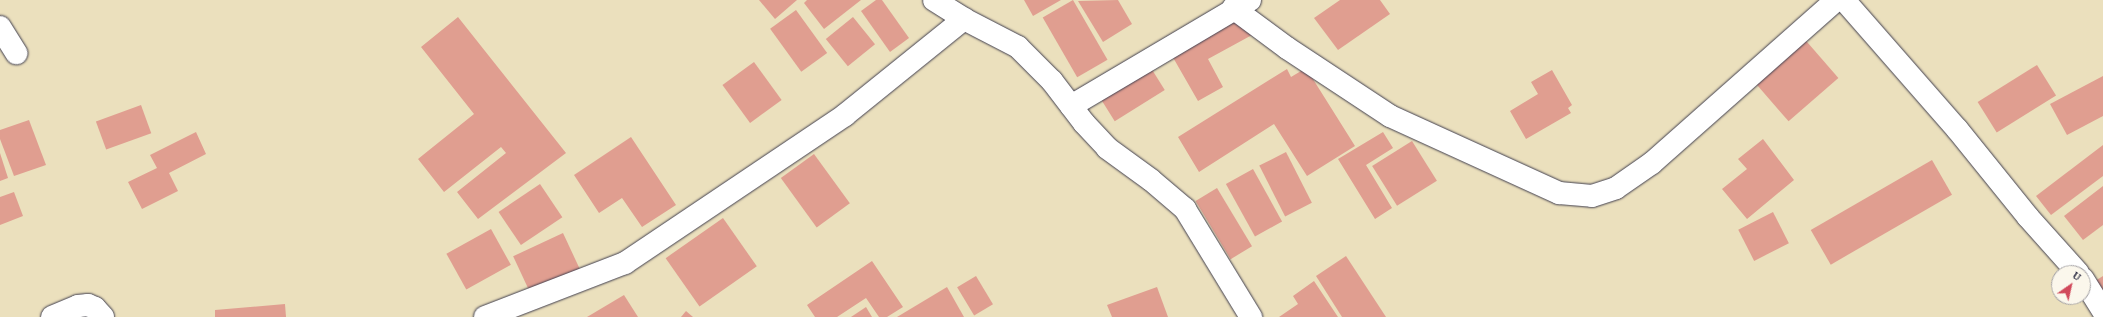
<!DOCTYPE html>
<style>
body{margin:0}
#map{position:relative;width:2103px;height:317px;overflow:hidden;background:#ebe0bd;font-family:"Gentium Book Plus",serif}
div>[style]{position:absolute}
.building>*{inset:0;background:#e09e90;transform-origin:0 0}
.roads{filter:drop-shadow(0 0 1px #403e4e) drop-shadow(0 0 1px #403e4e)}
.street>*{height:22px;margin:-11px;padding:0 11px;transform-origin:11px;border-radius:11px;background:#fff}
span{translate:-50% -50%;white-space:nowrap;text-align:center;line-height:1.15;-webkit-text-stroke:3.5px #fbf7ec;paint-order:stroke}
.north{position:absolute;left:2051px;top:265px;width:40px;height:40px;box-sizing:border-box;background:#fbf7ec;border:1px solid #a4a2a5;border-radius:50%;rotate:34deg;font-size:11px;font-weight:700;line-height:16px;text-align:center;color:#22223b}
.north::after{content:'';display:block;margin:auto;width:14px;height:18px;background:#d1495b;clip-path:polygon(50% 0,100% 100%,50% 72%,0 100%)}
</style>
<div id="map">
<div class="building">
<i style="clip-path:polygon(759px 0,797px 0,775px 19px)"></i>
<i style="clip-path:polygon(807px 0,861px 0,824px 29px,804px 3px)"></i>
<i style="clip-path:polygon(876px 0,882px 0,909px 38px,890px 52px,861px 11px)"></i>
<i style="clip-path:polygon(1024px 0,1061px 0,1033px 16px)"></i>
<i style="left:1073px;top:0;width:69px;height:35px;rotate:60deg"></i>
<i style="clip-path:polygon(1118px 0,1132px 24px,1103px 42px,1078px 1px)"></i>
<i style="clip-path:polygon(1340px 0,1380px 0,1390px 14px,1338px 50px,1314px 18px)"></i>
<i style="left:796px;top:10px;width:53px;height:32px;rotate:54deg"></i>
<i style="clip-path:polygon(1241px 16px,1252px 35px,1208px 59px,1223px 87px,1198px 101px,1171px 54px)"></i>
<i style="clip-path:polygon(458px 17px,566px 153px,478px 219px,457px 192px,506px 153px,501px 147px,444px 192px,418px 159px,474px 114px,421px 47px)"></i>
<i style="left:853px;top:17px;width:35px;height:35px;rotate:51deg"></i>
<i style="left:1801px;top:35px;width:57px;height:66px;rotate:49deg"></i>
<i style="left:754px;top:62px;width:47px;height:39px;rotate:54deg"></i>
<i style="left:2037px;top:65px;width:36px;height:70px;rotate:58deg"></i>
<i style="left:1151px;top:68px;width:26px;height:59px;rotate:58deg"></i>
<i style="clip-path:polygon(1306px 68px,1355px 146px,1307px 176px,1274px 124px,1199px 172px,1178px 137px,1287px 69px,1291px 77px)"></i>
<i style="clip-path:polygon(1552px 70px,1572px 105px,1568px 108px,1571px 113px,1526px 139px,1510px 111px,1538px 94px,1531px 82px)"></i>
<i style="clip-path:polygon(2103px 76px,2103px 116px,2067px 135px,2050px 104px)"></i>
<i style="left:141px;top:105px;width:30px;height:48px;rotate:70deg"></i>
<i style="clip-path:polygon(29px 120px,46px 165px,14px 176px,0 139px,0 130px)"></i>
<i style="clip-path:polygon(196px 132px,206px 154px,169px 173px,178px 191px,142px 209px,128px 182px,157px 168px,150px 155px)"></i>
<i style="clip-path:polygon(1383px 132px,1393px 148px,1366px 165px,1392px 208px,1375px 219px,1338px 159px)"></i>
<i style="clip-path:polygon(631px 137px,676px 205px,642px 227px,622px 198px,599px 213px,574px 175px)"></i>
<i style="clip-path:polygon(1763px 139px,1794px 180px,1747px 219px,1722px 189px,1747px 169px,1738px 159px)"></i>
<i style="left:1412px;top:141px;width:47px;height:47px;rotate:58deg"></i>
<i style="clip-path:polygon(2103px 145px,2103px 176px,2051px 215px,2036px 196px)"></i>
<i style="left:1286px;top:152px;width:57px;height:30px;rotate:63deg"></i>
<i style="clip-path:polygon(0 153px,8px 178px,0 181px)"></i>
<i style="left:814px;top:154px;width:61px;height:41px;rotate:54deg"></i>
<i style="left:1932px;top:160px;width:40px;height:140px;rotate:60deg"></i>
<i style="left:1253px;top:169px;width:60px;height:31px;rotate:61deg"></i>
<i style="left:540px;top:184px;width:40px;height:50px;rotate:56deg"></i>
<i style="clip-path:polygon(2103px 186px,2103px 225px,2083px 240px,2064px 216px)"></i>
<i style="left:1217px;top:188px;width:68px;height:25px;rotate:59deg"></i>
<i style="clip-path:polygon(14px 192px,23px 216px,0 225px,0 197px)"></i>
<i style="left:1773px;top:212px;width:35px;height:39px;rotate:63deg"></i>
<i style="left:723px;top:218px;width:59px;height:70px;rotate:55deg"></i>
<i style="left:491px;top:229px;width:41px;height:51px;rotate:61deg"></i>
<i style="left:563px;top:233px;width:40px;height:55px;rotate:65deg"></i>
<i style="clip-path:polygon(1346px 256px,1386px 317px,1342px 317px,1316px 276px)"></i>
<i style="clip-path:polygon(872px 261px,903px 307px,887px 317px,879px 317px,866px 298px,837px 317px,815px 317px,807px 305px)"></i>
<i style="left:976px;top:276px;width:33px;height:22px;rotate:59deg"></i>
<i style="clip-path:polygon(2103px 276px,2103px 303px,2090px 284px)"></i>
<i style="clip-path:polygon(1314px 281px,1338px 317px,1279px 317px,1298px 304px,1293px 296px)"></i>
<i style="clip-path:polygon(947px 287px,964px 317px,897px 317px)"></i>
<i style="clip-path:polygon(1157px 287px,1168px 317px,1112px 317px,1107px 305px)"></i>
<i style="clip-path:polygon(624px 295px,638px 317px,587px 317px)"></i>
<i style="clip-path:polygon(285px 304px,286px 317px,215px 317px,215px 310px)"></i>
<i style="clip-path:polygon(866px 307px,872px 317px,851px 317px)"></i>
<i style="clip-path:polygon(686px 311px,693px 317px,681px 317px)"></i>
</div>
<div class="roads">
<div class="street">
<i style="left:934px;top:0;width:36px;rotate:32deg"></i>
<i style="left:964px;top:19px;width:61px;rotate:27.4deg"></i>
<i style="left:1018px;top:47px;width:48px;rotate:45deg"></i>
<i style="left:1052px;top:81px;width:53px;rotate:52.7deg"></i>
<i style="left:1084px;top:123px;width:34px;rotate:47deg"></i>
<i style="left:1107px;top:148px;width:54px;rotate:36deg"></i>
<i style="left:1151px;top:180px;width:45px;rotate:40.5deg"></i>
<i style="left:1185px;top:209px;width:127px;rotate:58.6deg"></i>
<i style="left:1844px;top:0;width:171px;rotate:48.8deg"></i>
<i style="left:1957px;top:129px;width:113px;rotate:51.1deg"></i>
<i style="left:2028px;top:217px;width:75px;rotate:48.2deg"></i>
<i style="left:1233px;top:8px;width:67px;rotate:36.5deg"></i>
<i style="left:1287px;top:48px;width:123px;rotate:33.4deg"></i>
<i style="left:1390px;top:116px;width:186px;rotate:24.5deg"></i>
<i style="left:1559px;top:193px;width:33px;rotate:5deg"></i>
<i style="left:1592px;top:196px;width:25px;rotate:-18deg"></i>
<i style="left:1616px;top:188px;width:44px;rotate:-34.8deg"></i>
<i style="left:1652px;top:163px;width:246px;rotate:-41.5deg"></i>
<i style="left:0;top:27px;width:31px;rotate:58deg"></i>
<i style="left:1071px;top:106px;width:208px;rotate:-30.6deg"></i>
<i style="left:2083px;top:279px;width:38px;rotate:58deg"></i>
<i style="left:52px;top:317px;width:28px;rotate:-23deg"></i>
<i style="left:78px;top:306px;width:10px;rotate:-6deg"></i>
<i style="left:88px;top:305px;width:8px;rotate:23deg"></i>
<i style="left:95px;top:308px;width:12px;rotate:48deg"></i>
<i style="left:485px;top:317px;width:150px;rotate:-21.1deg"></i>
<i style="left:625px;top:263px;width:265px;rotate:-33.9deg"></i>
<i style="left:845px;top:115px;width:153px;rotate:-38.9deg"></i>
</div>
</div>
<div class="north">U</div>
</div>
